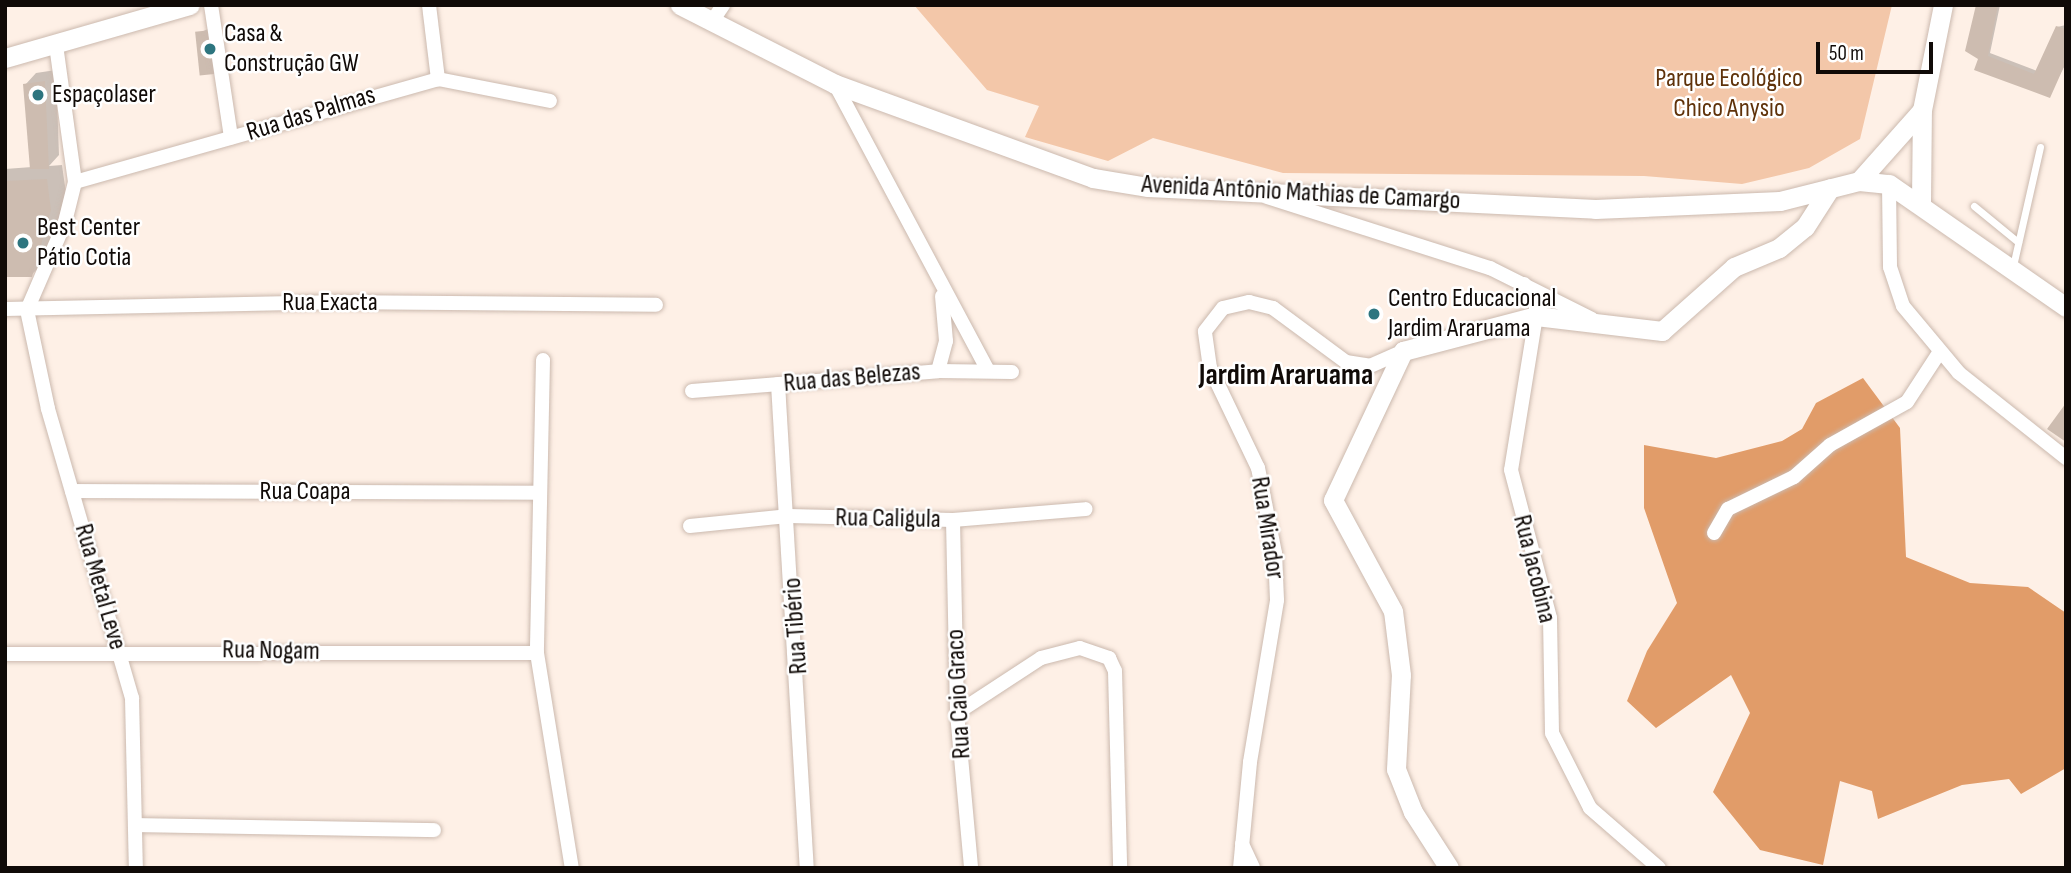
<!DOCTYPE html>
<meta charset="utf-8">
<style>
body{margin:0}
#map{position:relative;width:2071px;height:873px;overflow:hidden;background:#fef0e6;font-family:"Sofia Sans Condensed",sans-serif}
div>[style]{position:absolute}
.green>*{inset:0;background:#f3c7a9}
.forest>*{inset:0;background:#e19c69}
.shadow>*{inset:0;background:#0003}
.building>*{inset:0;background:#cdbcb0;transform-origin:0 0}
.roads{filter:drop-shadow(0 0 2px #cbb9ae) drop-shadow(0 0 2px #cbb9ae)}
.lane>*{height:7px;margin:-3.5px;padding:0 3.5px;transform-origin:3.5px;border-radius:3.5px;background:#fff}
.street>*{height:14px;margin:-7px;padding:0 7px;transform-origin:7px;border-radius:7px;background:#fff}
.secondary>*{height:19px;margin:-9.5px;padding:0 9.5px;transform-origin:9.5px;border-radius:9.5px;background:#fff}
.dots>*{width:19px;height:19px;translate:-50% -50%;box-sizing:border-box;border:4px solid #fff;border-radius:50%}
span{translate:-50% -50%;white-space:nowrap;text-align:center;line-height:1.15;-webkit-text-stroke:5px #fff;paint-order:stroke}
.poi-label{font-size:26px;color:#100a07}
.left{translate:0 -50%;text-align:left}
.park-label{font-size:26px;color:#5f320a}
.street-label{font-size:26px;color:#100a07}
.quarter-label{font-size:30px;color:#100a07;font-weight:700}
.frame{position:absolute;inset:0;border:7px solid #100a07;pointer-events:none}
.scale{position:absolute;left:1816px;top:42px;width:117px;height:32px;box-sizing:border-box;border:4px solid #100a07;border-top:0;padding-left:9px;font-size:21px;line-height:24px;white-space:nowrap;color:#100a07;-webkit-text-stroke:5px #fff;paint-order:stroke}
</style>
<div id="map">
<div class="green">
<i style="clip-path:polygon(914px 5px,1892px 5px,1860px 139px,1809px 168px,1742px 184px,1644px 176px,1283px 173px,1153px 138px,1108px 161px,1025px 137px,1039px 106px,987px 90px)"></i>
</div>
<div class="forest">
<i style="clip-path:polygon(1863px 378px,1900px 428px,1906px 557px,1970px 583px,2028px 587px,2066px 613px,2066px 768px,2021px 794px,2009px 779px,1962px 785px,1878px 819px,1872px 791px,1840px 781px,1823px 865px,1760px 850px,1713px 792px,1750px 713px,1731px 675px,1656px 728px,1627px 701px,1647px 651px,1677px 603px,1644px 508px,1644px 445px,1716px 458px,1782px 441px,1802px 429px,1816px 403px)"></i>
</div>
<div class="shadow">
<i style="clip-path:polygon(1978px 5px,2000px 5px,1990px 53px,2037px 71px,2057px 27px,2066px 25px,2066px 63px,2049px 96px,1980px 58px)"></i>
<i style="clip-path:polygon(219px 24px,224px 65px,197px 34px)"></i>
<i style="clip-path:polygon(56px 70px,59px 155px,49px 166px,62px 165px,66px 193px,47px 260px,31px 275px,5px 276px,5px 169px,32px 167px,25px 85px,36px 73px)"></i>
</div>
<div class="building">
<i style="clip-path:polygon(1976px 5px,1998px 5px,1988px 56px,2034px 74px,2056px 26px,2066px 29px,2066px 62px,2050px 98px,1974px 70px,1978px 59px,1965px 51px)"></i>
<i style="left:212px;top:30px;width:44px;height:17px;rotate:84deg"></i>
<i style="clip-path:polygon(45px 81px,49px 169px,30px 169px,23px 84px)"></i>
<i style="clip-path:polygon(47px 179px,51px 210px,32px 277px,5px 277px,5px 181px)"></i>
<i style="clip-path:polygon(2066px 403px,2066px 442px,2047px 429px)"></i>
</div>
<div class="roads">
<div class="lane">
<i style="left:1974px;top:206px;width:57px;rotate:39.3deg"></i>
<i style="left:2013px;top:266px;width:122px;rotate:-77.2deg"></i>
</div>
<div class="street">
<i style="left:211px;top:5px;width:134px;rotate:81.4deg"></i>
<i style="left:429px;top:5px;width:75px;rotate:83.1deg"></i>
<i style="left:713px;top:20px;width:18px;rotate:-56deg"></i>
<i style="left:835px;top:84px;width:325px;rotate:61.9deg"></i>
<i style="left:75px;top:182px;width:377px;rotate:-15.8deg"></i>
<i style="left:438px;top:79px;width:114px;rotate:11.1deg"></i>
<i style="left:1889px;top:184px;width:83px;rotate:89.3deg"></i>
<i style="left:1890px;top:267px;width:41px;rotate:71.6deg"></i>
<i style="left:1903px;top:306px;width:87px;rotate:50.1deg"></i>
<i style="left:1959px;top:373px;width:137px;rotate:38.5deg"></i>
<i style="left:1267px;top:197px;width:234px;rotate:17.7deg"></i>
<i style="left:1490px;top:268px;width:114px;rotate:26.6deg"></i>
<i style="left:1524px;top:284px;width:19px;rotate:51deg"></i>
<i style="left:1536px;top:299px;width:17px;rotate:90deg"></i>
<i style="left:1536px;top:316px;width:156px;rotate:99.2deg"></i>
<i style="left:1511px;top:470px;width:153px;rotate:75.2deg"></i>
<i style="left:1550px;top:618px;width:115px;rotate:89deg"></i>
<i style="left:1552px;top:733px;width:84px;rotate:63.1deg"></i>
<i style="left:1590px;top:808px;width:91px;rotate:41deg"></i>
<i style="left:5px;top:309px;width:324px;rotate:-1.2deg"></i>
<i style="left:329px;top:302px;width:327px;rotate:0.5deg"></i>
<i style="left:27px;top:310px;width:101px;rotate:78deg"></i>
<i style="left:48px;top:409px;width:301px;rotate:73.8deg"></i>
<i style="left:132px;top:698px;width:170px;rotate:88.7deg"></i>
<i style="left:27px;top:310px;width:96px;rotate:-66.6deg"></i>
<i style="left:65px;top:222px;width:41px;rotate:-76deg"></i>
<i style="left:75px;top:182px;width:138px;rotate:-97.9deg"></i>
<i style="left:543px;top:360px;width:293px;rotate:91.2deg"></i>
<i style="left:537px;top:653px;width:218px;rotate:80.8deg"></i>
<i style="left:938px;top:371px;width:31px;rotate:-75deg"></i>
<i style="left:946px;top:341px;width:45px;rotate:-95.1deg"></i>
<i style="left:778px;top:384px;width:485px;rotate:86.6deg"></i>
<i style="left:692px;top:391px;width:247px;rotate:-4.6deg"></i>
<i style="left:938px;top:371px;width:74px;rotate:0.8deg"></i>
<i style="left:72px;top:491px;width:467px;rotate:0.2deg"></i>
<i style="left:953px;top:520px;width:193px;rotate:88.8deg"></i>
<i style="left:957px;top:713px;width:156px;rotate:84.8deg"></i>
<i style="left:690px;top:526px;width:100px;rotate:-5.8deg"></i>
<i style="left:789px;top:516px;width:164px;rotate:1.4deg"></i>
<i style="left:953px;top:520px;width:133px;rotate:-4.7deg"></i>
<i style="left:1714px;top:533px;width:28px;rotate:-60deg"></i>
<i style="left:1728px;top:509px;width:73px;rotate:-25.9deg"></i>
<i style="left:1794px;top:477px;width:48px;rotate:-41.6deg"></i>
<i style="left:1830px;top:445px;width:88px;rotate:-29.2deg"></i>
<i style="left:1907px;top:402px;width:59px;rotate:-56.9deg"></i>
<i style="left:5px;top:654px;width:532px;rotate:-0.11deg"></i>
<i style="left:957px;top:713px;width:100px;rotate:-33.2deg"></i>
<i style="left:1041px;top:658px;width:40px;rotate:-14.4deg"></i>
<i style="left:1080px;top:648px;width:31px;rotate:19deg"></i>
<i style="left:1109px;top:658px;width:14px;rotate:65deg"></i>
<i style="left:1115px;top:671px;width:197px;rotate:88.5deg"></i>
<i style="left:139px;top:825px;width:295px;rotate:1deg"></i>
<i style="left:1242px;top:844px;width:26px;rotate:65deg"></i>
<i style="left:1240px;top:868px;width:106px;rotate:-84.6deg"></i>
<i style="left:1250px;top:762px;width:164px;rotate:-80.5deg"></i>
<i style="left:1277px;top:600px;width:47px;rotate:-92.4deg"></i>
<i style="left:1275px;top:553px;width:87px;rotate:-101.3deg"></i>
<i style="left:1258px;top:468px;width:111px;rotate:-115.6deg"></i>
<i style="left:1210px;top:368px;width:37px;rotate:-98deg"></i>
<i style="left:1205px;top:331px;width:29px;rotate:-52deg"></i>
<i style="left:1223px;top:308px;width:27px;rotate:-13deg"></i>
<i style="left:1249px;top:302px;width:25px;rotate:14deg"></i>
<i style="left:1273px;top:308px;width:91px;rotate:36.5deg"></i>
<i style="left:1346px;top:362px;width:24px;rotate:9deg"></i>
<i style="left:1370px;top:366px;width:36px;rotate:-24deg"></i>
</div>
<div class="secondary">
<i style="left:680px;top:5px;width:174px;rotate:27deg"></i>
<i style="left:835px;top:84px;width:275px;rotate:20deg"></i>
<i style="left:1093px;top:178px;width:56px;rotate:9.3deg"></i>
<i style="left:1148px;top:187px;width:448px;rotate:2.8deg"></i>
<i style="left:1595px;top:209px;width:185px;rotate:-2.5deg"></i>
<i style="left:1780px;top:201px;width:81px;rotate:-14.2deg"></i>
<i style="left:1859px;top:181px;width:30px;rotate:6deg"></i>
<i style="left:1889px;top:184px;width:216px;rotate:34.8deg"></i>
<i style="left:5px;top:58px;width:192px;rotate:-16deg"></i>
<i style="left:1859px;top:181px;width:95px;rotate:-48.4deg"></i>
<i style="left:1922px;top:110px;width:107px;rotate:-78.7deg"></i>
<i style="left:1921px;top:201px;width:91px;rotate:-89.4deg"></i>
<i style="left:1449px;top:868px;width:67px;rotate:-122.7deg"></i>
<i style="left:1413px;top:812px;width:46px;rotate:-111.6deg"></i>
<i style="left:1396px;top:769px;width:94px;rotate:-87deg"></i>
<i style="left:1401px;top:675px;width:64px;rotate:-97.1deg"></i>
<i style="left:1393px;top:611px;width:126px;rotate:-118.4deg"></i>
<i style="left:1333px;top:500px;width:165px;rotate:-64.8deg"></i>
<i style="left:1403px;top:351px;width:138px;rotate:-14.7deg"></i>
<i style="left:1536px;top:316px;width:127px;rotate:6.8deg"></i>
<i style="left:1662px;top:331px;width:96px;rotate:-41.6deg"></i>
<i style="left:1734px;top:267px;width:49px;rotate:-22.9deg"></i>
<i style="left:1779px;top:248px;width:33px;rotate:-39deg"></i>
<i style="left:1805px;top:227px;width:46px;rotate:-57.3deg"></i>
</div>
</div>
<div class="dots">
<i style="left:210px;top:49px;background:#2d757f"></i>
<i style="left:38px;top:95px;background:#2d757f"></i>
<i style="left:23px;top:243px;background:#2d757f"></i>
<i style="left:1374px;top:314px;background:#2d757f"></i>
</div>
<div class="poi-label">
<span class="left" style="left:224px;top:49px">Casa &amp;<br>Construção GW</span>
<span class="left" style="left:52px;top:95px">Espaçolaser</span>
<span class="left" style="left:37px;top:243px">Best Center<br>Pátio Cotia</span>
<span class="left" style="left:1388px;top:314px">Centro Educacional<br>Jardim Araruama</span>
</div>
<div class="park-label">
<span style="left:1729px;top:94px">Parque Ecológico<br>Chico Anysio</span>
</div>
<div class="street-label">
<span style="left:311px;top:114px;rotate:-17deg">Rua das Palmas</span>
<span style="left:1301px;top:193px;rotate:3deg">Avenida Antônio Mathias de Camargo</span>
<span style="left:330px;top:303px">Rua Exacta</span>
<span style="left:852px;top:378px;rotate:-5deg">Rua das Belezas</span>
<span style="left:305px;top:492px">Rua Coapa</span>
<span style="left:888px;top:519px;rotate:1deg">Rua Caligula</span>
<span style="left:1267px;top:528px;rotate:81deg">Rua Mirador</span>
<span style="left:1534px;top:569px;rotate:76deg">Rua Jacobina</span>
<span style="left:100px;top:587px;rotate:74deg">Rua Metal Leve</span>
<span style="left:796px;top:626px;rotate:-94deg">Rua Tibério</span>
<span style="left:271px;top:651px;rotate:1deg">Rua Nogam</span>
<span style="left:959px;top:694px;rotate:-93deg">Rua Caio Graco</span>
</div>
<div class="quarter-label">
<span style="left:1286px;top:375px">Jardim Araruama</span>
</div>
<div class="frame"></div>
<div class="scale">50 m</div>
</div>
